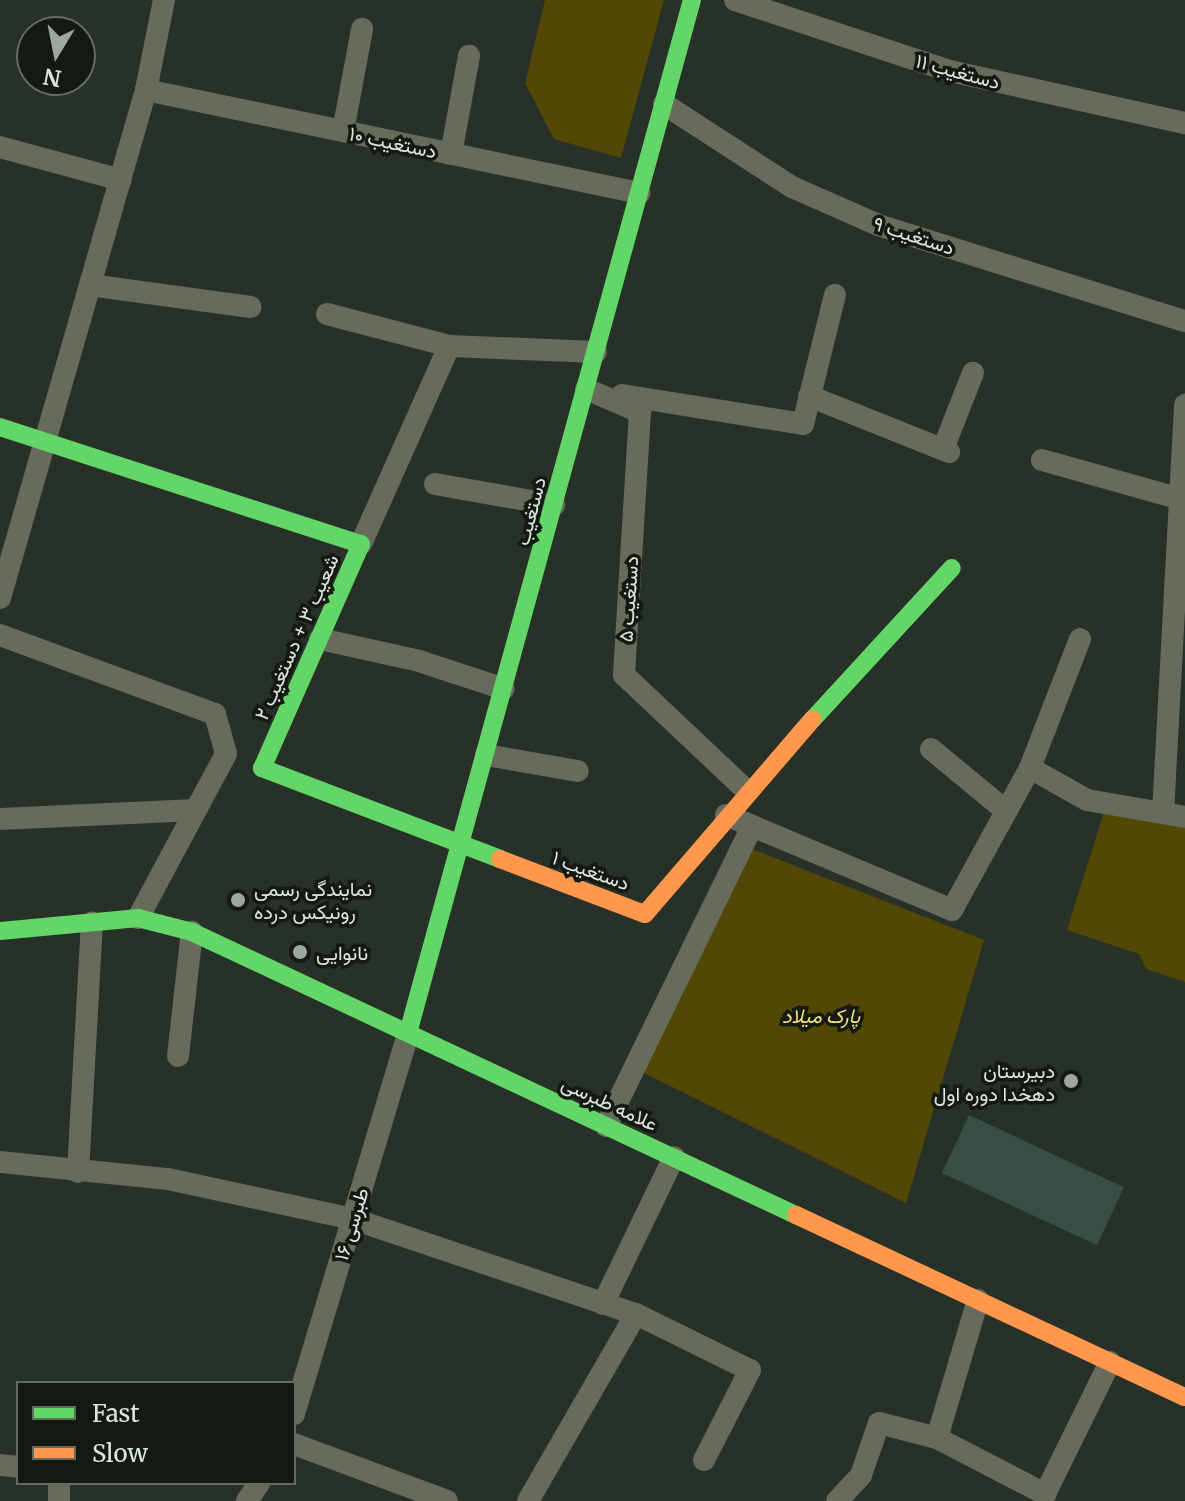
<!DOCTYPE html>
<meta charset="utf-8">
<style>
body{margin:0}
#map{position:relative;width:1185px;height:1501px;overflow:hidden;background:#283128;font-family:Merriweather,Vazirmatn,serif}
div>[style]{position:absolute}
.green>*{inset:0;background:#524705}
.building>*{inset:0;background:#364e44;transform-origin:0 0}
.street>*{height:22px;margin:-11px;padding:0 11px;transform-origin:11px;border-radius:11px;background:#666b5b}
.fast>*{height:18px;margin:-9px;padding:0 9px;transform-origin:9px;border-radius:9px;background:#63d668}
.slow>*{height:18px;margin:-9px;padding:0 9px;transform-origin:9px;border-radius:9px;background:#ff974d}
.dots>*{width:22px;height:22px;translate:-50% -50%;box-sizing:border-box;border:4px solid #131a12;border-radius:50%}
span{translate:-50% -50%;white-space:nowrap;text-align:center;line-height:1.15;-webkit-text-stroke:7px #131a12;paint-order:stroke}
.street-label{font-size:20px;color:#dce7dc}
.poi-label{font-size:20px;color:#dce7dc}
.left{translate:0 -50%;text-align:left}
.right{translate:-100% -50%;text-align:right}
.park-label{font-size:20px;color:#f6df7c;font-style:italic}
.legend{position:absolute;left:16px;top:1381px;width:280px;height:104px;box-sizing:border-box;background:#131a12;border:2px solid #636c63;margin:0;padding:10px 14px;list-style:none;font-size:24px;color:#dce7dc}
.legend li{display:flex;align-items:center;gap:16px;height:40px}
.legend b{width:40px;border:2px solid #636c63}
.north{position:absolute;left:16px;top:16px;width:80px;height:80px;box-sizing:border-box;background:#131a12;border:2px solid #636c63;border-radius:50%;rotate:190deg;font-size:22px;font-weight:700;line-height:32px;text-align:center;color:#dce7dc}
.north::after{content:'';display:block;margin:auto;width:28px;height:36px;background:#9da79d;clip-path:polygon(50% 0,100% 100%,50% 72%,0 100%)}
</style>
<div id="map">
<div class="green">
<i style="clip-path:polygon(545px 0,664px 0,621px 158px,554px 139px,525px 83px)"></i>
<i style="clip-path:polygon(1107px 802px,1185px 811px,1185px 982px,1146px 969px,1139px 954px,1067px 930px)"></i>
<i style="clip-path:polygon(734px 842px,984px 940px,906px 1203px,626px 1064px)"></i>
</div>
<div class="building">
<i style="left:969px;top:1115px;width:171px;height:64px;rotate:25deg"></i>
</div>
<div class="street">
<i style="left:735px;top:0;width:226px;rotate:18.3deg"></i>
<i style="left:950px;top:71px;width:241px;rotate:12.5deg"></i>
<i style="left:146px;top:90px;width:504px;rotate:11.8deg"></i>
<i style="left:664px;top:104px;width:153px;rotate:33deg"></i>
<i style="left:792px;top:187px;width:94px;rotate:23.8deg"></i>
<i style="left:878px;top:225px;width:322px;rotate:17.4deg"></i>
<i style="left:343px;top:131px;width:104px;rotate:-79.4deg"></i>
<i style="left:0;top:147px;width:125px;rotate:15.3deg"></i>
<i style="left:451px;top:154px;width:100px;rotate:-79.6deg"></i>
<i style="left:90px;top:285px;width:162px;rotate:7.8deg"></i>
<i style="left:327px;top:314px;width:126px;rotate:14.7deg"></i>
<i style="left:586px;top:389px;width:59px;rotate:23.1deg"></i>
<i style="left:640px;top:412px;width:263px;rotate:93.5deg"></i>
<i style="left:624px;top:675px;width:169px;rotate:43.3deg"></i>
<i style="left:622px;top:395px;width:183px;rotate:9.1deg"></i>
<i style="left:803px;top:424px;width:133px;rotate:-76.1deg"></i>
<i style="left:809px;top:396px;width:151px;rotate:21.8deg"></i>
<i style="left:943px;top:449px;width:82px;rotate:-68.5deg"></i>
<i style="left:1042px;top:460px;width:140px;rotate:15.7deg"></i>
<i style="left:435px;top:484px;width:121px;rotate:10deg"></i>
<i style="left:361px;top:544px;width:217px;rotate:-66deg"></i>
<i style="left:449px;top:346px;width:147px;rotate:2.3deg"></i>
<i style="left:0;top:598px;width:529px;rotate:-73.97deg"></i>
<i style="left:146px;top:90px;width:92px;rotate:-78.7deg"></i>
<i style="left:0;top:635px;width:229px;rotate:20.2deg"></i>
<i style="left:215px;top:714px;width:41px;rotate:74.6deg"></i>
<i style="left:320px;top:639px;width:101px;rotate:12.5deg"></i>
<i style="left:419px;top:661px;width:89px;rotate:18.2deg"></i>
<i style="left:1080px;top:639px;width:138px;rotate:111.2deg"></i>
<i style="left:1030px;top:768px;width:65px;rotate:29.3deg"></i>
<i style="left:1087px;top:800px;width:99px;rotate:9.8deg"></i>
<i style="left:931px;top:749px;width:97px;rotate:39.6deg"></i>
<i style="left:486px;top:755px;width:93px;rotate:9.9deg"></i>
<i style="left:1163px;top:813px;width:409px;rotate:-86.9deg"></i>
<i style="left:726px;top:815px;width:245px;rotate:22.8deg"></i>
<i style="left:952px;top:910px;width:162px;rotate:-61.2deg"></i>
<i style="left:0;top:819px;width:196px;rotate:-2.6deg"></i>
<i style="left:138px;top:918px;width:186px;rotate:-61.8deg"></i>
<i style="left:178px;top:1056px;width:125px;rotate:-83.6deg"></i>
<i style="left:606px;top:1126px;width:334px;rotate:-64deg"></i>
<i style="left:0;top:1162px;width:169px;rotate:5.8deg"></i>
<i style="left:168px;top:1179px;width:189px;rotate:12.2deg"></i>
<i style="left:353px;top:1219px;width:299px;rotate:18.6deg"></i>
<i style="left:636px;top:1314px;width:127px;rotate:26.2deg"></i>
<i style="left:750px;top:1370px;width:101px;rotate:117.1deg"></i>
<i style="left:78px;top:1172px;width:250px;rotate:-86.8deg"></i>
<i style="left:603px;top:1304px;width:163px;rotate:-64.2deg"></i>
<i style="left:294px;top:1414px;width:398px;rotate:-73.3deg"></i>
<i style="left:937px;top:1438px;width:122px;rotate:27.4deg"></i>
<i style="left:1045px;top:1494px;width:147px;rotate:-63.8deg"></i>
<i style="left:294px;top:1444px;width:163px;rotate:20.4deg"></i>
<i style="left:0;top:1465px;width:18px;rotate:6deg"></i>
<i style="left:59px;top:1483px;width:18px;rotate:90deg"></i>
<i style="left:247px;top:1501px;width:22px;rotate:-56deg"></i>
<i style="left:528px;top:1501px;width:216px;rotate:-60deg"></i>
<i style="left:837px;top:1501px;width:35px;rotate:-47deg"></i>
<i style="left:861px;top:1475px;width:55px;rotate:-70.9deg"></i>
<i style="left:879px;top:1423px;width:60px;rotate:14.5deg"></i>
<i style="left:937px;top:1438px;width:144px;rotate:-73.5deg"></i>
</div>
<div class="fast">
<i style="left:0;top:427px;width:379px;rotate:18deg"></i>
<i style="left:361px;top:544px;width:245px;rotate:113.8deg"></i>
<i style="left:262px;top:768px;width:255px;rotate:20.9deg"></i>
<i style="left:813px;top:719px;width:205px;rotate:-47.4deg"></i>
<i style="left:0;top:931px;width:139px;rotate:-5.4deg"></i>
<i style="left:138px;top:918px;width:56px;rotate:14.5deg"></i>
<i style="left:192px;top:932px;width:667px;rotate:25.11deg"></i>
<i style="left:408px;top:1033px;width:1071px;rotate:-74.63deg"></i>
</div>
<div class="slow">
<i style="left:500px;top:859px;width:155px;rotate:20.8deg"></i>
<i style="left:645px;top:914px;width:257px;rotate:-49.3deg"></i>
<i style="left:796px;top:1215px;width:429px;rotate:25.1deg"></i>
</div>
<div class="dots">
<i style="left:238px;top:900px;background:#9da79d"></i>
<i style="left:300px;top:952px;background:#9da79d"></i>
<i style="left:1071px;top:1081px;background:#9da79d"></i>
</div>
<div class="street-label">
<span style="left:958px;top:71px;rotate:15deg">دستغیب ۱۱</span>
<span style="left:393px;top:142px;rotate:12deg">دستغیب ۱۰</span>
<span style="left:914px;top:235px;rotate:18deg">دستغیب ۹</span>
<span style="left:530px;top:511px;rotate:-75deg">دستغیب</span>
<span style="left:628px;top:599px;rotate:-86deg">دستغیب ۵</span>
<span style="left:296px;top:637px;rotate:-66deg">شعیب ۳ + دستغیب ۲</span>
<span style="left:591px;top:870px;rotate:20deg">دستغیب ۱</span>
<span style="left:610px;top:1103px;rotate:25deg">علامه طبرسی</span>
<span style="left:351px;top:1224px;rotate:-73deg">طبرسی ۱۶</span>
</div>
<div class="poi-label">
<span class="left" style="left:254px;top:900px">نمایندگی رسمی<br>رونیکس درده</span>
<span class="left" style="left:316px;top:952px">نانوایی</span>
<span class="right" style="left:1055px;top:1082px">دبیرستان<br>دهخدا دوره اول</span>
</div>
<div class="park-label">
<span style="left:821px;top:1015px">پارک میلاد</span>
</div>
<ul class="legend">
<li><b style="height:10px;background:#63d668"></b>Fast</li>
<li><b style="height:10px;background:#ff974d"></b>Slow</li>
</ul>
<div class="north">N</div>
</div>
